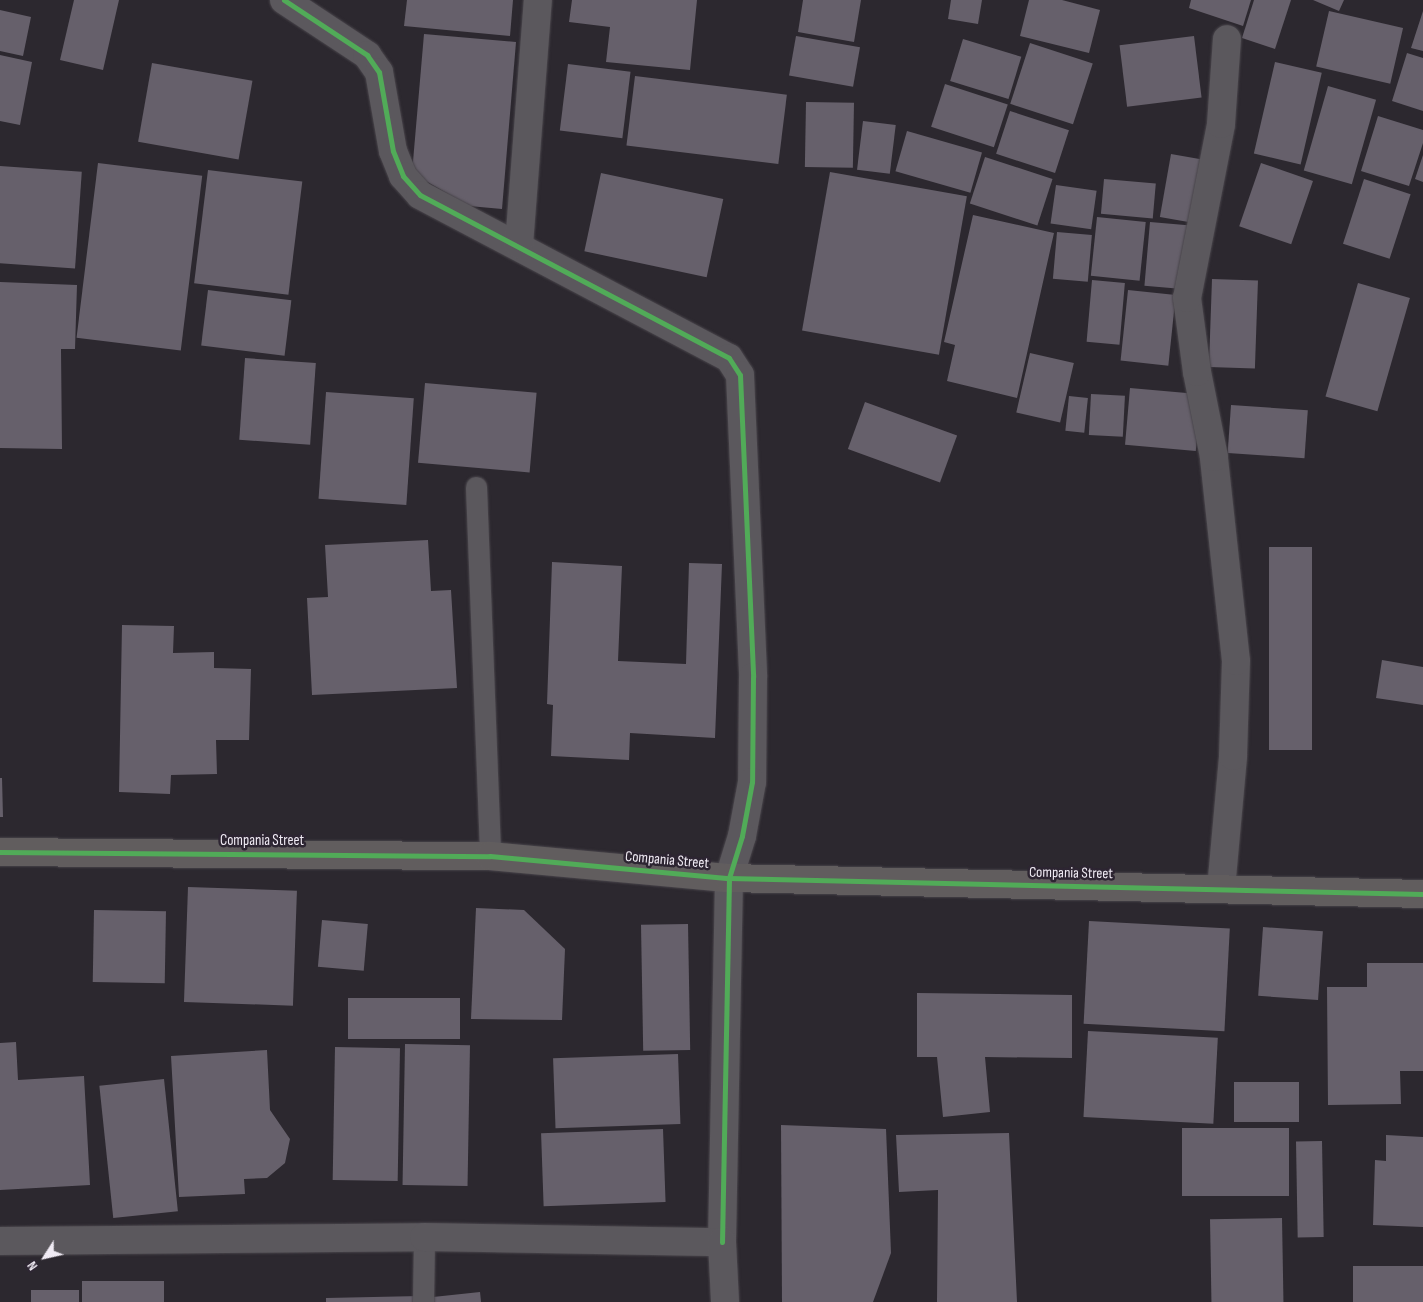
<!DOCTYPE html>
<style>
body{margin:0}
#map{position:relative;width:1423px;height:1302px;overflow:hidden;background:#2c282f;font-family:"Sofia Sans Condensed",sans-serif}
div>[style]{position:absolute}
.building>*{inset:0;background:#66606b;transform-origin:0 0}
.roads{filter:drop-shadow(0 0 1px #49454b) drop-shadow(0 0 1px #49454b)}
.lane>*{height:21px;margin:-10.5px;padding:0 10.5px;transform-origin:10.5px;border-radius:10.5px;background:#5b585d}
.street>*{height:28px;margin:-14px;padding:0 14px;transform-origin:14px;border-radius:14px;background:#5b585d}
.secondary>*{height:28px;margin:-14px;padding:0 14px;transform-origin:14px;border-radius:14px;background:#615d5e}
.cycleway>*{height:5px;margin:-2.5px;padding:0 2.5px;transform-origin:2.5px;border-radius:2.5px;background:#51ab58}
span{translate:-50% -50%;white-space:nowrap;text-align:center;line-height:1.15;-webkit-text-stroke:5px #2d2532;paint-order:stroke}
.street-label{font-size:15px;color:#f0ebf4}
.north{position:absolute;left:20px;top:1232px;width:50px;height:50px;-webkit-text-stroke:4px #2d2532;paint-order:stroke;rotate:235deg;font-size:14px;font-weight:700;line-height:20px;text-align:center;color:#f0ebf4}
.north::after{content:'';display:block;margin:auto;width:18px;height:22px;background:#f0ebf4;clip-path:polygon(50% 0,100% 100%,50% 72%,0 100%)}
</style>
<div id="map">
<div class="building">
<i style="clip-path:polygon(74px 0,119px 0,103px 70px,60px 60px)"></i>
<i style="clip-path:polygon(407px 0,513px 0,510px 36px,404px 26px)"></i>
<i style="clip-path:polygon(572px 0,697px 0,690px 70px,606px 62px,610px 27px,569px 22px)"></i>
<i style="clip-path:polygon(803px 0,861px 0,854px 42px,798px 32px)"></i>
<i style="clip-path:polygon(951px 0,982px 0,978px 24px,948px 19px)"></i>
<i style="clip-path:polygon(1029px 0,1062px 0,1100px 10px,1089px 53px,1020px 36px)"></i>
<i style="clip-path:polygon(1191px 0,1251px 0,1243px 26px,1189px 8px)"></i>
<i style="clip-path:polygon(1254px 0,1291px 0,1275px 49px,1242px 38px)"></i>
<i style="clip-path:polygon(1313px 0,1344px 0,1339px 11px)"></i>
<i style="clip-path:polygon(0 10px,31px 17px,23px 56px,0 51px)"></i>
<i style="left:1329px;top:11px;width:76px;height:57px;rotate:13deg"></i>
<i style="clip-path:polygon(1423px 11px,1423px 51px,1411px 48px)"></i>
<i style="clip-path:polygon(424px 34px,516px 42px,502px 209px,469px 206px,412px 173px)"></i>
<i style="left:796px;top:36px;width:65px;height:40px;rotate:10deg"></i>
<i style="left:1194px;top:36px;width:62px;height:75px;rotate:83deg"></i>
<i style="left:963px;top:39px;width:61px;height:44px;rotate:17deg"></i>
<i style="left:1030px;top:43px;width:66px;height:64px;rotate:18deg"></i>
<i style="clip-path:polygon(1407px 53px,1423px 58px,1423px 111px,1392px 101px)"></i>
<i style="clip-path:polygon(0 55px,32px 62px,20px 125px,0 121px)"></i>
<i style="left:1275px;top:62px;width:48px;height:94px;rotate:13deg"></i>
<i style="left:152px;top:63px;width:102px;height:80px;rotate:10deg"></i>
<i style="left:568px;top:64px;width:63px;height:67px;rotate:7deg"></i>
<i style="left:635px;top:76px;width:153px;height:70px;rotate:7deg"></i>
<i style="left:945px;top:84px;width:66px;height:45px;rotate:18deg"></i>
<i style="left:1328px;top:86px;width:50px;height:88px;rotate:16deg"></i>
<i style="left:806px;top:102px;width:48px;height:65px;rotate:1deg"></i>
<i style="left:1010px;top:111px;width:62px;height:45px;rotate:18deg"></i>
<i style="clip-path:polygon(1378px 116px,1423px 130px,1423px 143px,1409px 186px,1361px 171px)"></i>
<i style="left:863px;top:121px;width:33px;height:49px;rotate:7deg"></i>
<i style="left:907px;top:131px;width:78px;height:42px;rotate:16deg"></i>
<i style="left:1171px;top:154px;width:39px;height:64px;rotate:10deg"></i>
<i style="clip-path:polygon(1423px 155px,1423px 182px,1415px 179px)"></i>
<i style="left:985px;top:157px;width:71px;height:49px;rotate:18deg"></i>
<i style="left:98px;top:163px;width:105px;height:176px;rotate:7deg"></i>
<i style="left:1261px;top:163px;width:55px;height:67px;rotate:19deg"></i>
<i style="left:0;top:166px;width:82px;height:97px;rotate:4deg"></i>
<i style="left:208px;top:170px;width:95px;height:114px;rotate:7deg"></i>
<i style="left:830px;top:172px;width:139px;height:161px;rotate:10deg"></i>
<i style="left:601px;top:173px;width:125px;height:80px;rotate:12deg"></i>
<i style="left:1104px;top:179px;width:52px;height:35px;rotate:5deg"></i>
<i style="left:1364px;top:179px;width:49px;height:68px;rotate:18deg"></i>
<i style="left:1056px;top:185px;width:41px;height:39px;rotate:8deg"></i>
<i style="clip-path:polygon(973px 215px,1054px 233px,1017px 398px,947px 381px,955px 345px,944px 342px)"></i>
<i style="left:1097px;top:217px;width:49px;height:59px;rotate:6deg"></i>
<i style="left:1150px;top:222px;width:38px;height:64px;rotate:5deg"></i>
<i style="left:1057px;top:232px;width:35px;height:47px;rotate:5deg"></i>
<i style="left:1212px;top:279px;width:46px;height:88px;rotate:2deg"></i>
<i style="left:1092px;top:280px;width:33px;height:62px;rotate:5deg"></i>
<i style="clip-path:polygon(0 282px,77px 285px,75px 349px,61px 349px,62px 449px,0 448px)"></i>
<i style="left:1358px;top:283px;width:54px;height:118px;rotate:16deg"></i>
<i style="left:208px;top:290px;width:84px;height:56px;rotate:7deg"></i>
<i style="left:1128px;top:290px;width:48px;height:71px;rotate:6deg"></i>
<i style="left:1030px;top:353px;width:45px;height:61px;rotate:13deg"></i>
<i style="left:245px;top:358px;width:71px;height:82px;rotate:4deg"></i>
<i style="left:425px;top:383px;width:112px;height:80px;rotate:5deg"></i>
<i style="left:1130px;top:388px;width:71px;height:57px;rotate:5deg"></i>
<i style="left:326px;top:392px;width:88px;height:107px;rotate:4deg"></i>
<i style="left:1091px;top:394px;width:34px;height:41px;rotate:3deg"></i>
<i style="left:1069px;top:396px;width:19px;height:35px;rotate:6deg"></i>
<i style="left:865px;top:402px;width:98px;height:50px;rotate:20deg"></i>
<i style="left:1231px;top:405px;width:77px;height:48px;rotate:4deg"></i>
<i style="clip-path:polygon(428px 540px,431px 591px,451px 590px,457px 688px,312px 695px,307px 598px,328px 597px,325px 545px)"></i>
<i style="left:1269px;top:547px;width:43px;height:203px"></i>
<i style="clip-path:polygon(552px 562px,622px 566px,618px 661px,686px 664px,689px 563px,722px 564px,715px 738px,630px 733px,629px 760px,551px 756px,553px 705px,547px 704px)"></i>
<i style="clip-path:polygon(122px 625px,174px 626px,173px 653px,214px 652px,214px 668px,251px 669px,249px 740px,216px 740px,217px 774px,171px 775px,170px 794px,119px 792px)"></i>
<i style="clip-path:polygon(1382px 660px,1423px 667px,1423px 705px,1376px 698px)"></i>
<i style="clip-path:polygon(0 778px,2px 778px,3px 817px,0 817px)"></i>
<i style="left:188px;top:887px;width:109px;height:115px;rotate:2deg"></i>
<i style="clip-path:polygon(476px 908px,524px 910px,565px 949px,562px 1020px,471px 1019px)"></i>
<i style="left:94px;top:910px;width:72px;height:72px;rotate:1deg"></i>
<i style="left:322px;top:920px;width:46px;height:47px;rotate:5deg"></i>
<i style="left:1089px;top:921px;width:141px;height:103px;rotate:3deg"></i>
<i style="left:688px;top:924px;width:126px;height:47px;rotate:89deg"></i>
<i style="left:1263px;top:927px;width:60px;height:69px;rotate:4deg"></i>
<i style="clip-path:polygon(1367px 963px,1423px 963px,1423px 1071px,1400px 1071px,1401px 1104px,1328px 1105px,1327px 987px,1367px 987px)"></i>
<i style="clip-path:polygon(917px 993px,1072px 995px,1072px 1058px,985px 1057px,990px 1112px,943px 1117px,937px 1057px,917px 1057px)"></i>
<i style="left:460px;top:998px;width:41px;height:112px;rotate:90deg"></i>
<i style="left:1088px;top:1031px;width:130px;height:86px;rotate:3deg"></i>
<i style="clip-path:polygon(16px 1042px,18px 1080px,84px 1076px,90px 1185px,0 1190px,0 1043px)"></i>
<i style="left:405px;top:1044px;width:65px;height:141px;rotate:1deg"></i>
<i style="left:335px;top:1047px;width:65px;height:133px;rotate:1deg"></i>
<i style="clip-path:polygon(267px 1050px,270px 1110px,290px 1139px,285px 1163px,267px 1178px,244px 1179px,245px 1194px,179px 1197px,171px 1056px)"></i>
<i style="left:678px;top:1054px;width:70px;height:125px;rotate:88deg"></i>
<i style="left:164px;top:1079px;width:133px;height:65px;rotate:84deg"></i>
<i style="left:1234px;top:1082px;width:65px;height:40px"></i>
<i style="clip-path:polygon(781px 1125px,886px 1129px,891px 1253px,873px 1302px,782px 1302px)"></i>
<i style="left:1182px;top:1128px;width:107px;height:68px"></i>
<i style="left:663px;top:1129px;width:73px;height:122px;rotate:88deg"></i>
<i style="clip-path:polygon(1009px 1133px,1017px 1302px,937px 1302px,938px 1190px,899px 1192px,896px 1135px)"></i>
<i style="clip-path:polygon(1386px 1135px,1423px 1137px,1423px 1227px,1373px 1225px,1375px 1160px,1386px 1161px)"></i>
<i style="left:1322px;top:1141px;width:96px;height:26px;rotate:89deg"></i>
<i style="left:1282px;top:1218px;width:84px;height:72px;rotate:89deg"></i>
<i style="left:1423px;top:1266px;width:36px;height:70px;rotate:90deg"></i>
<i style="left:82px;top:1281px;width:82px;height:21px"></i>
<i style="left:79px;top:1290px;width:12px;height:48px;rotate:90deg"></i>
<i style="left:480px;top:1292px;width:10px;height:52px;rotate:84deg"></i>
<i style="clip-path:polygon(420px 1296px,420px 1302px,326px 1302px,326px 1298px)"></i>
</div>
<div class="roads">
<div class="lane">
<i style="left:476px;top:487px;width:369px;rotate:87.8deg"></i>
<i style="left:423px;top:1302px;width:65px;rotate:-89.1deg"></i>
</div>
<div class="street">
<i style="left:284px;top:0;width:100px;rotate:33.5deg"></i>
<i style="left:367px;top:55px;width:21px;rotate:55deg"></i>
<i style="left:379px;top:72px;width:80px;rotate:80deg"></i>
<i style="left:393px;top:151px;width:27px;rotate:68deg"></i>
<i style="left:403px;top:176px;width:25px;rotate:48deg"></i>
<i style="left:420px;top:195px;width:349px;rotate:27.8deg"></i>
<i style="left:729px;top:358px;width:20px;rotate:57deg"></i>
<i style="left:740px;top:375px;width:302px;rotate:87.5deg"></i>
<i style="left:753px;top:677px;width:105px;rotate:90.5deg"></i>
<i style="left:752px;top:782px;width:55px;rotate:100.5deg"></i>
<i style="left:742px;top:836px;width:44px;rotate:107.2deg"></i>
<i style="left:729px;top:878px;width:364px;rotate:91.1deg"></i>
<i style="left:519px;top:245px;width:246px;rotate:-85.6deg"></i>
<i style="left:1221px;top:889px;width:134px;rotate:-84.8deg"></i>
<i style="left:1233px;top:756px;width:95px;rotate:-88.2deg"></i>
<i style="left:1236px;top:661px;width:205px;rotate:-96.2deg"></i>
<i style="left:1214px;top:457px;width:87px;rotate:-101.3deg"></i>
<i style="left:1197px;top:372px;width:75px;rotate:-97.7deg"></i>
<i style="left:1187px;top:298px;width:177px;rotate:-78.9deg"></i>
<i style="left:1221px;top:124px;width:85px;rotate:-86deg"></i>
<i style="left:0;top:1241px;width:424px;rotate:-0.5deg"></i>
<i style="left:424px;top:1237px;width:298px;rotate:1deg"></i>
<i style="left:722px;top:1242px;width:60px;rotate:87.1deg"></i>
</div>
<div class="secondary">
<i style="left:0;top:852px;width:490px;rotate:0.5deg"></i>
<i style="left:490px;top:856px;width:240px;rotate:5.3deg"></i>
<i style="left:729px;top:878px;width:694px;rotate:1.32deg"></i>
</div>
</div>
<div class="cycleway">
<i style="left:284px;top:0;width:100px;rotate:33.5deg"></i>
<i style="left:367px;top:55px;width:21px;rotate:55deg"></i>
<i style="left:379px;top:72px;width:80px;rotate:80deg"></i>
<i style="left:393px;top:151px;width:27px;rotate:68deg"></i>
<i style="left:403px;top:176px;width:25px;rotate:48deg"></i>
<i style="left:420px;top:195px;width:349px;rotate:27.8deg"></i>
<i style="left:729px;top:358px;width:20px;rotate:57deg"></i>
<i style="left:740px;top:375px;width:302px;rotate:87.5deg"></i>
<i style="left:753px;top:677px;width:105px;rotate:90.5deg"></i>
<i style="left:752px;top:782px;width:55px;rotate:100.5deg"></i>
<i style="left:742px;top:836px;width:44px;rotate:107.2deg"></i>
<i style="left:729px;top:878px;width:364px;rotate:91.1deg"></i>
<i style="left:0;top:852px;width:490px;rotate:0.5deg"></i>
<i style="left:490px;top:856px;width:240px;rotate:5.3deg"></i>
<i style="left:729px;top:878px;width:694px;rotate:1.32deg"></i>
</div>
<div class="street-label">
<span style="left:262px;top:841px">Compania Street</span>
<span style="left:667px;top:860px;rotate:5deg">Compania Street</span>
<span style="left:1071px;top:873px;rotate:1deg">Compania Street</span>
</div>
<div class="north">N</div>
</div>
